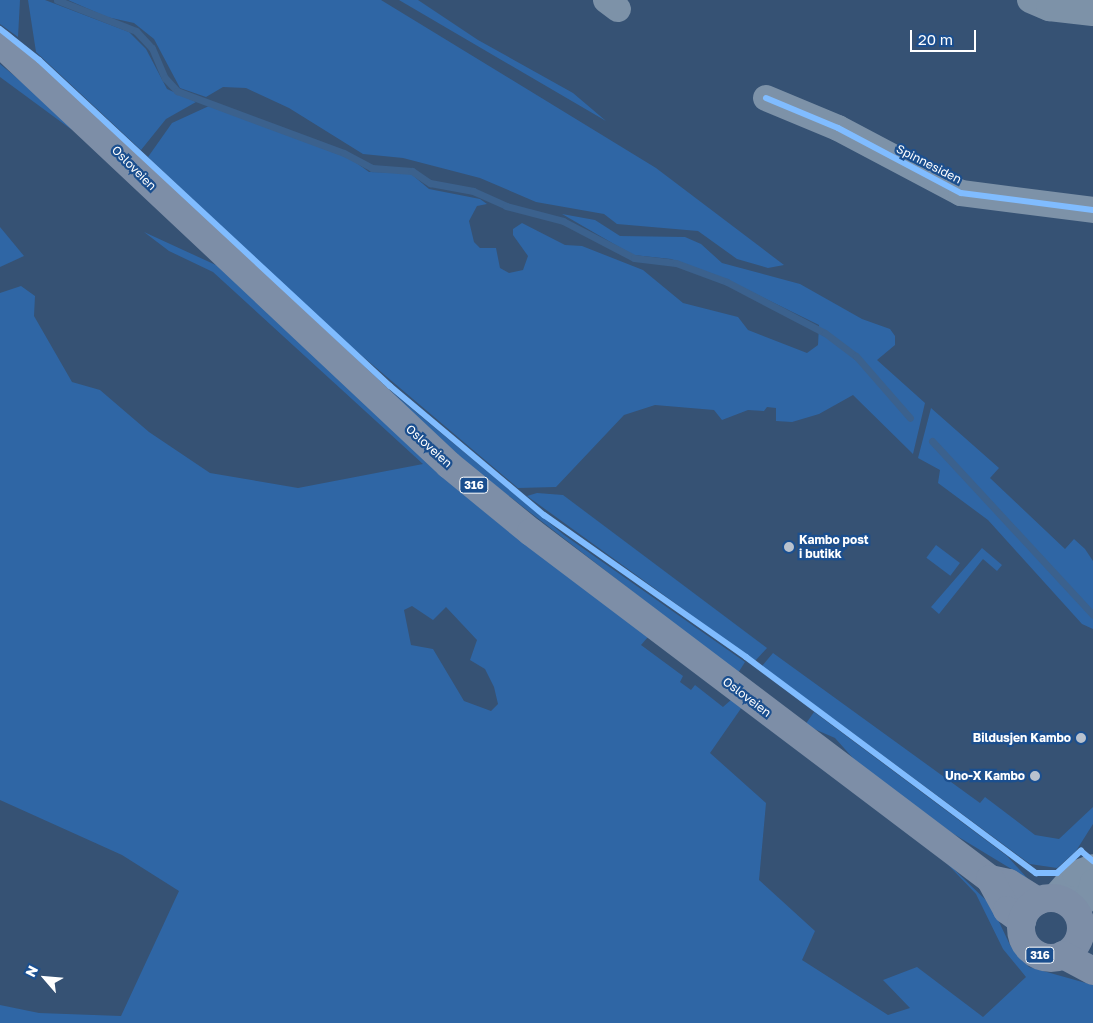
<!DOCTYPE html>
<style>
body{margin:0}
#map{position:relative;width:1093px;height:1023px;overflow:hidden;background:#365274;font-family:"Golos Text",sans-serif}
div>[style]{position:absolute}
.green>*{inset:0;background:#2f66a5;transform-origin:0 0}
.stream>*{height:7px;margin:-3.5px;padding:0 3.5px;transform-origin:3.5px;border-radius:3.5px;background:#3b618d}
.minor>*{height:26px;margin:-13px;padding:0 13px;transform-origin:13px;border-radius:13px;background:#7d92a8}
.major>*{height:28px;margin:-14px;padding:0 14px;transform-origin:14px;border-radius:14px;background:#7d8ea7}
.major>.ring{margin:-14px;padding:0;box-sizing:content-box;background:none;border:28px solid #7d8ea7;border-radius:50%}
.cycleway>*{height:6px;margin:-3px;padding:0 3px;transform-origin:3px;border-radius:3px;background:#80bcff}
.dots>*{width:14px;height:14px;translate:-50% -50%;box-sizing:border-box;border:2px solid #1b4f8f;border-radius:50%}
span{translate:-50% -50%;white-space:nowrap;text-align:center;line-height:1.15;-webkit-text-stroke:4.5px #1b4f8f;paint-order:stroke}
.shield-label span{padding:1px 4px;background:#1b4f8f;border:1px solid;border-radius:4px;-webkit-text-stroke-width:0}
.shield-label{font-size:11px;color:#fff;font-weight:700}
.street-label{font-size:12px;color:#fff}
.poi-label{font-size:12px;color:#fff;font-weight:700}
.left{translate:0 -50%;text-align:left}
.right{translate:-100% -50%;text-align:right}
.north{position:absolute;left:20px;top:953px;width:50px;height:50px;-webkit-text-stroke:4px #1b4f8f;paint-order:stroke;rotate:297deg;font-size:14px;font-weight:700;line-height:20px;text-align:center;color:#fff}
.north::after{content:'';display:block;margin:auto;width:18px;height:22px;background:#fff;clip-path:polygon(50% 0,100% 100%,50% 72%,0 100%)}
.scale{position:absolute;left:910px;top:30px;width:66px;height:22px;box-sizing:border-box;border:2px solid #fff;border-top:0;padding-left:6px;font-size:15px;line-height:18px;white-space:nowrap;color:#fff;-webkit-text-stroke:4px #1b4f8f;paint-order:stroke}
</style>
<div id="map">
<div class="green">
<i style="clip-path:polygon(0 0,20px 0,18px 37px,0 24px)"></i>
<i style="clip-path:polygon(28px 0,45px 0,129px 32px,146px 49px,167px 89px,196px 102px,166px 119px,141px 150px,36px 52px)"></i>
<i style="clip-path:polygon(68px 0,381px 0,656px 168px,784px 265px,768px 268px,737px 259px,698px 231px,617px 224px,604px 214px,536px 202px,480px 178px,403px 158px,363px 154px,289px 108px,246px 88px,223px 87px,206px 97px,180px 88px,154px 39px,134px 23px,107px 17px)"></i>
<i style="clip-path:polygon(399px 0,418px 0,478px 40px,573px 93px,606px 121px)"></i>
<i style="clip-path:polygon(0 64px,50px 105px,72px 130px,0 77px)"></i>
<i style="clip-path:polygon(209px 106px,351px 159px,369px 172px,410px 173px,429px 189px,480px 199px,487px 204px,477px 206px,469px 221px,474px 242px,480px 248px,496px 248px,500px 268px,509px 273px,523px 270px,528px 256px,513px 235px,513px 229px,522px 223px,565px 245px,582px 246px,643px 270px,683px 303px,738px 317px,748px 330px,807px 353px,818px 345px,819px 325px,727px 280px,671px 259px,633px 255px,562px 214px,595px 220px,620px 236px,685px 237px,701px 244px,722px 263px,800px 284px,862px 319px,890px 329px,895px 336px,895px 345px,877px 360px,925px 403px,913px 454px,853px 395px,819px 414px,792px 422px,776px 421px,776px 408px,767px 407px,764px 411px,748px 410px,722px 420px,714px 410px,655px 405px,624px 415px,556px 487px,518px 488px,341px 338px,148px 157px,172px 123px)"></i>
<i style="clip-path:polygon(0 227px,24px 256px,0 267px)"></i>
<i style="clip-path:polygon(evenodd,144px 232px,218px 266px,648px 637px,641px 645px,683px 676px,680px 682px,691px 690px,695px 685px,723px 707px,732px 699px,742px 707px,710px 753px,766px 803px,759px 880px,815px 931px,802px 960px,888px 1015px,910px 1008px,883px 980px,917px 967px,983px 1017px,1026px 977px,1003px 949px,976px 894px,936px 852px,991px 905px,1010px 945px,1029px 967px,1093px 985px,1093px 1023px,0 1023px,0 1005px,39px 1013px,121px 1016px,179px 891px,122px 855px,0 800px,0 293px,21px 286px,35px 296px,34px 316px,72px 382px,100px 390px,149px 432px,210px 473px,298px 488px,423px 464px,213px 272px,169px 251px,144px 232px,412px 606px,433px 620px,446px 607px,477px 640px,470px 660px,485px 669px,494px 687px,498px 704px,491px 711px,464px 701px,433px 649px,411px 645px,404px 610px,412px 606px)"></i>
<i style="clip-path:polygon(364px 369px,564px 535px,745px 662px,738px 673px,470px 466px)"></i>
<i style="clip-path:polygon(931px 408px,999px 468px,990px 478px,1065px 549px,1074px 539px,1085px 549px,1093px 561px,1093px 629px,1082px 624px,988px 520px,938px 483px,940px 470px,918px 458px)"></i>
<i style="clip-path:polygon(537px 493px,563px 495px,767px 648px,755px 661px,527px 496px)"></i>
<i style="left:936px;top:545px;width:30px;height:16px;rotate:37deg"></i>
<i style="clip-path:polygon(982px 548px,1002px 565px,997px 571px,983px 559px,939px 614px,931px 607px)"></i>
<i style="clip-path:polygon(773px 653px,980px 803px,985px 797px,1035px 835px,1059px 839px,1093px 807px,1093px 824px,1076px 851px,1057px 868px,1030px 864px,762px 666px)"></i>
<i style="clip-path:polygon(814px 712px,1007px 856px,1028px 879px,952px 833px,860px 766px,835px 738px,805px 725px)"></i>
</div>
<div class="stream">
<i style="left:57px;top:0;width:85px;rotate:21.4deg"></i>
<i style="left:136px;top:31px;width:23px;rotate:47deg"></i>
<i style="left:152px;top:48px;width:33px;rotate:67deg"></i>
<i style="left:165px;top:78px;width:18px;rotate:47deg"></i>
<i style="left:177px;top:91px;width:178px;rotate:20.4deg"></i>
<i style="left:344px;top:153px;width:32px;rotate:28deg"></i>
<i style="left:372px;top:168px;width:40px;rotate:4.3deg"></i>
<i style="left:412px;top:171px;width:22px;rotate:34deg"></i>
<i style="left:430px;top:183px;width:44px;rotate:10.5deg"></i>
<i style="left:473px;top:191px;width:36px;rotate:24deg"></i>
<i style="left:506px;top:206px;width:59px;rotate:14.7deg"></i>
<i style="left:563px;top:221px;width:80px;rotate:27.5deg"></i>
<i style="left:634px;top:258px;width:42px;rotate:6.8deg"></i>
<i style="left:676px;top:263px;width:54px;rotate:20.4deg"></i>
<i style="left:727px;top:282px;width:110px;rotate:27.5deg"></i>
<i style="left:825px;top:333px;width:39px;rotate:37deg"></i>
<i style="left:856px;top:356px;width:82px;rotate:48.9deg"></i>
<i style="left:932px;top:441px;width:237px;rotate:47.2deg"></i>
</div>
<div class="minor">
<i style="left:606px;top:0;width:15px;rotate:37deg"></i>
<i style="left:1030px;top:0;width:21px;rotate:23deg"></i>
<i style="left:1049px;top:8px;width:44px;rotate:6.5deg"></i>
<i style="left:766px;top:98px;width:78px;rotate:22.6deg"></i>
<i style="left:838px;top:128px;width:139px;rotate:27.9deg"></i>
<i style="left:961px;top:193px;width:133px;rotate:7.3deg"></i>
<i style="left:1054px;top:898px;width:32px;rotate:-49deg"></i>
<i style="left:1075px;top:874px;width:19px;rotate:-21deg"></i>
<i style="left:1076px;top:911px;width:22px;rotate:-51deg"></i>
<i style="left:1090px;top:894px;width:12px;rotate:-76deg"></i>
</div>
<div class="major">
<i style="left:0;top:43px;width:616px;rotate:43.22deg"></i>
<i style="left:449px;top:465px;width:106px;rotate:39.3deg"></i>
<i style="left:531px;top:532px;width:575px;rotate:37.09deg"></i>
<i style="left:990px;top:879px;width:19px;rotate:12deg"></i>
<i style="left:1009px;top:883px;width:34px;rotate:32deg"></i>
<i style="left:990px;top:879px;width:35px;rotate:61deg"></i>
<i style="left:1007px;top:910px;width:19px;rotate:36deg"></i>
<i class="ring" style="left:1021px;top:898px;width:32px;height:32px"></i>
<i style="left:1063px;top:955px;width:34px;rotate:28deg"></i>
</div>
<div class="cycleway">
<i style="left:0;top:29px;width:50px;rotate:38.5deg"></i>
<i style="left:39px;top:60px;width:479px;rotate:42.9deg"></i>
<i style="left:390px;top:386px;width:201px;rotate:40deg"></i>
<i style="left:544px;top:515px;width:247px;rotate:35.1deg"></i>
<i style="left:746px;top:657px;width:362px;rotate:36.7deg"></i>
<i style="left:1036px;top:873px;width:21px"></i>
<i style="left:1057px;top:873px;width:33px;rotate:-43deg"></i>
<i style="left:1081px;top:851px;width:16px;rotate:40deg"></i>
<i style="left:766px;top:98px;width:78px;rotate:22.6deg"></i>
<i style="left:838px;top:128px;width:139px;rotate:27.9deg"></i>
<i style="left:961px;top:193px;width:133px;rotate:7.3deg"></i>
</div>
<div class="dots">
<i style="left:789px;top:547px;background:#b9c2ce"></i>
<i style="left:1081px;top:738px;background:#b9c2ce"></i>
<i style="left:1035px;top:776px;background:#b9c2ce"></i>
</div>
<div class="shield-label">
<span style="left:474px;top:485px">316</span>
<span style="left:1040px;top:955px">316</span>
</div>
<div class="street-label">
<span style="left:929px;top:164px;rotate:27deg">Spinnesiden</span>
<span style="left:134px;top:168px;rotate:45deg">Osloveien</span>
<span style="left:429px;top:446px;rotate:42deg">Osloveien</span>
<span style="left:747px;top:697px;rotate:37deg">Osloveien</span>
</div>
<div class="poi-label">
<span class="left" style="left:799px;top:547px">Kambo post<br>i butikk</span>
<span class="right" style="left:1071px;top:738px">Bildusjen Kambo</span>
<span class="right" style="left:1025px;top:776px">Uno-X Kambo</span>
</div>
<div class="north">N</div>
<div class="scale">20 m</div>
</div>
